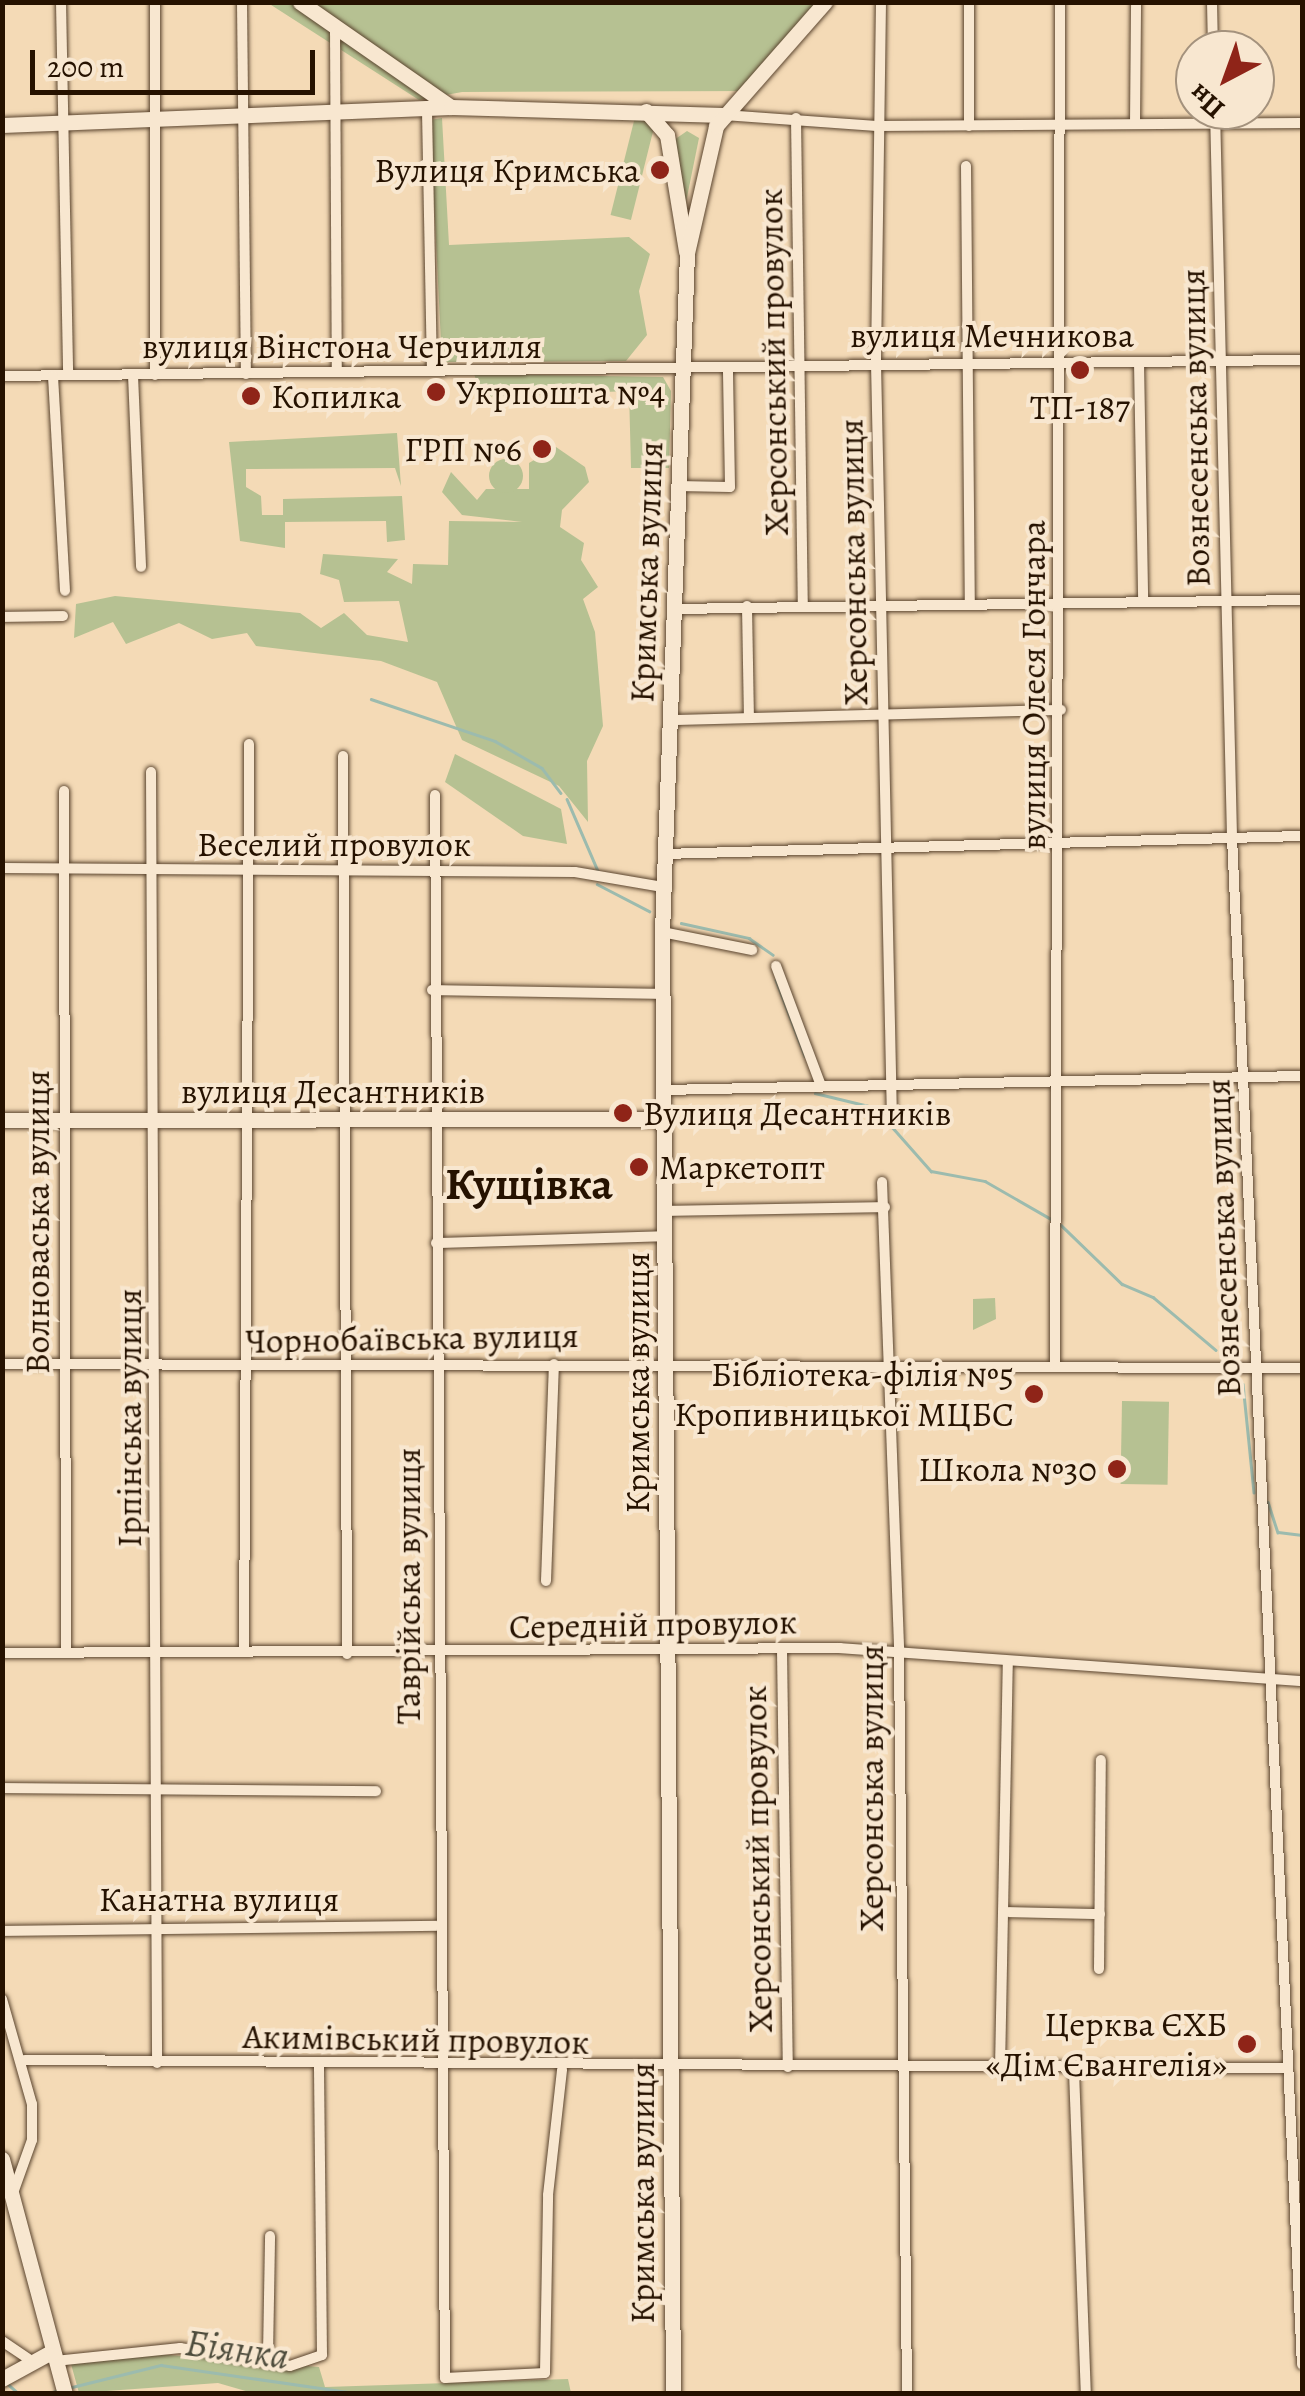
<!DOCTYPE html>
<meta charset="utf-8">
<style>
body{margin:0}
#map{position:relative;width:1305px;height:2396px;overflow:hidden;background:#f4dab6;font-family:Alegreya,serif}
div>[style]{position:absolute}
.green>*{inset:0;background:#b6c192;transform-origin:0 0}
.round{border-radius:50%}
.stream>*{height:2.5px;margin:-1.25px;padding:0 1.25px;transform-origin:1.25px;border-radius:1.25px;background:#9cbbae}
.roads{filter:drop-shadow(0 0 2px #5a442e) drop-shadow(0 0 2px #5a442e)}
.street>*{height:10px;margin:-5px;padding:0 5px;transform-origin:5px;border-radius:5px;background:#f8e7d0}
.secondary>*{height:15px;margin:-7.5px;padding:0 7.5px;transform-origin:7.5px;border-radius:7.5px;background:#f8e7d0}
.dots>*{width:28px;height:28px;translate:-50% -50%;box-sizing:border-box;border:5px solid #f8e7d0;border-radius:50%}
span{translate:-50% -50%;white-space:nowrap;text-align:center;line-height:1.15;-webkit-text-stroke:8px #f8e7d0;paint-order:stroke}
.poi-label{font-size:35px;color:#261200}
.right{translate:-100% -50%;text-align:right}
.left{translate:0 -50%;text-align:left}
.street-label{font-size:35px;color:#261200}
.water-label{font-size:38px;color:#4f4d3d;font-style:italic}
.district-label{font-size:45px;color:#261200;font-weight:700}
.frame{position:absolute;inset:0;border:5px solid #261200;pointer-events:none}
.north{position:absolute;left:1175px;top:30px;width:100px;height:100px;box-sizing:border-box;background:#f8e7d0;border:2px solid #a4927d;border-radius:50%;rotate:221deg;font-size:28px;font-weight:700;line-height:40px;text-align:center;color:#261200}
.north::after{content:'';display:block;margin:auto;width:35px;height:45px;background:#8f2418;clip-path:polygon(50% 0,100% 100%,50% 72%,0 100%)}
.scale{position:absolute;left:30px;top:50px;width:285px;height:45px;box-sizing:border-box;border:5px solid #261200;border-top:0;padding-left:12px;font-size:30px;line-height:35px;white-space:nowrap;color:#261200;-webkit-text-stroke:8px #f8e7d0;paint-order:stroke}
</style>
<div id="map">
<div class="green">
<i style="clip-path:polygon(268px 3px,834px 3px,757px 91px,462px 92px,419px 100px)"></i>
<i style="left:635px;top:117px;width:21px;height:101px;rotate:14deg"></i>
<i style="clip-path:polygon(442px 118px,449px 245px,629px 237px,650px 254px,639px 291px,647px 335px,626px 361px,442px 362px,430px 120px)"></i>
<i style="clip-path:polygon(687px 131px,699px 138px,685px 207px,674px 140px)"></i>
<i style="clip-path:polygon(474px 374px,663px 377px,671px 391px,669px 468px,631px 468px,629px 391px,482px 397px)"></i>
<i style="clip-path:polygon(397px 433px,401px 486px,395px 468px,246px 469px,246px 487px,261px 496px,262px 515px,283px 515px,283px 499px,402px 496px,405px 540px,387px 542px,386px 521px,285px 522px,285px 548px,240px 541px,229px 442px)"></i>
<i style="clip-path:polygon(556px 447px,585px 467px,589px 482px,562px 510px,560px 527px,584px 543px,581px 560px,598px 587px,583px 599px,595px 632px,603px 726px,587px 761px,588px 822px,559px 786px,462px 740px,437px 682px,381px 661px,256px 646px,247px 633px,212px 639px,179px 623px,126px 644px,113px 622px,74px 638px,76px 604px,115px 596px,300px 613px,321px 628px,344px 613px,367px 635px,408px 642px,399px 601px,344px 602px,339px 580px,320px 574px,323px 554px,398px 559px,387px 572px,412px 584px,413px 564px,448px 565px,449px 521px,522px 522px,462px 515px,442px 492px,451px 472px,477px 500px,486px 489px,529px 489px,529px 463px)"></i>
<i class="round" style="left:489px;top:459px;width:34px;height:34px"></i>
<i style="clip-path:polygon(455px 754px,561px 809px,567px 844px,523px 836px,445px 782px)"></i>
<i style="clip-path:polygon(995px 1298px,996px 1319px,973px 1330px,973px 1299px)"></i>
<i style="left:1122px;top:1401px;width:47px;height:83px;rotate:1deg"></i>
<i style="clip-path:polygon(144px 2353px,319px 2367px,325px 2387px,568px 2379px,571px 2393px,256px 2394px,218px 2383px,79px 2393px,71px 2364px)"></i>
</div>
<div class="stream">
<i style="left:371px;top:699px;width:131px;rotate:18.7deg"></i>
<i style="left:495px;top:741px;width:54px;rotate:29.9deg"></i>
<i style="left:542px;top:768px;width:31px;rotate:53deg"></i>
<i style="left:567px;top:799px;width:78px;rotate:66.7deg"></i>
<i style="left:597px;top:884px;width:59px;rotate:27.4deg"></i>
<i style="left:681px;top:923px;width:70px;rotate:12.4deg"></i>
<i style="left:749px;top:938px;width:29px;rotate:35deg"></i>
<i style="left:776px;top:980px;width:81px;rotate:69.1deg"></i>
<i style="left:815px;top:1093px;width:60px;rotate:13.6deg"></i>
<i style="left:879px;top:1112px;width:79px;rotate:48.6deg"></i>
<i style="left:931px;top:1171px;width:55px;rotate:10.5deg"></i>
<i style="left:985px;top:1181px;width:76px;rotate:29.9deg"></i>
<i style="left:1061px;top:1225px;width:85px;rotate:44deg"></i>
<i style="left:1122px;top:1284px;width:34px;rotate:23deg"></i>
<i style="left:1153px;top:1297px;width:82px;rotate:40.1deg"></i>
<i style="left:1243px;top:1384px;width:109px;rotate:84.2deg"></i>
<i style="left:1268px;top:1502px;width:32px;rotate:72deg"></i>
<i style="left:1278px;top:1532px;width:24px;rotate:7deg"></i>
<i style="left:9px;top:2385px;width:13px;rotate:42deg"></i>
<i style="left:72px;top:2387px;width:92px;rotate:-13.9deg"></i>
<i style="left:161px;top:2365px;width:204px;rotate:8.2deg"></i>
<i style="left:46px;top:2394px;width:14px;rotate:-17deg"></i>
<i style="left:497px;top:2394px;width:51px"></i>
</div>
<div class="roads">
<div class="street">
<i style="left:61px;top:2px;width:372px;rotate:88.9deg"></i>
<i style="left:242px;top:2px;width:372px;rotate:89.4deg"></i>
<i style="left:881px;top:2px;width:361px;rotate:90.8deg"></i>
<i style="left:876px;top:363px;width:757px;rotate:88.79deg"></i>
<i style="left:969px;top:2px;width:124px;rotate:90deg"></i>
<i style="left:1212px;top:2px;width:48px;rotate:88.8deg"></i>
<i style="left:335px;top:29px;width:343px;rotate:89.7deg"></i>
<i style="left:1215px;top:110px;width:727px;rotate:88.66deg"></i>
<i style="left:1232px;top:837px;width:1529px;rotate:87.38deg"></i>
<i style="left:427px;top:111px;width:260px;rotate:88.9deg"></i>
<i style="left:724px;top:115px;width:153px;rotate:4.1deg"></i>
<i style="left:877px;top:126px;width:425px;rotate:-0.4deg"></i>
<i style="left:796px;top:118px;width:486px;rotate:89.2deg"></i>
<i style="left:1135px;top:124px;width:122px;rotate:-89.5deg"></i>
<i style="left:966px;top:166px;width:435px;rotate:89.5deg"></i>
<i style="left:1139px;top:362px;width:238px;rotate:89deg"></i>
<i style="left:133px;top:375px;width:192px;rotate:87.6deg"></i>
<i style="left:155px;top:375px;width:373px;rotate:-90deg"></i>
<i style="left:2px;top:376px;width:1300px;rotate:-0.71deg"></i>
<i style="left:53px;top:376px;width:215px;rotate:86.8deg"></i>
<i style="left:678px;top:486px;width:52px;rotate:1.1deg"></i>
<i style="left:730px;top:487px;width:120px;rotate:-91deg"></i>
<i style="left:747px;top:606px;width:112px;rotate:89deg"></i>
<i style="left:673px;top:609px;width:629px;rotate:-0.82deg"></i>
<i style="left:2px;top:617px;width:61px;rotate:-0.9deg"></i>
<i style="left:672px;top:720px;width:389px;rotate:-1.5deg"></i>
<i style="left:343px;top:756px;width:898px;rotate:89.74deg"></i>
<i style="left:151px;top:772px;width:1291px;rotate:89.73deg"></i>
<i style="left:64px;top:791px;width:861px;rotate:89.87deg"></i>
<i style="left:435px;top:795px;width:1583px;rotate:89.64deg"></i>
<i style="left:445px;top:2378px;width:100px;rotate:-2.9deg"></i>
<i style="left:545px;top:2373px;width:178px;rotate:-89deg"></i>
<i style="left:548px;top:2195px;width:126px;rotate:-83.6deg"></i>
<i style="left:664px;top:854px;width:638px;rotate:-1.62deg"></i>
<i style="left:2px;top:868px;width:573px;rotate:0.4deg"></i>
<i style="left:575px;top:872px;width:89px;rotate:9.7deg"></i>
<i style="left:662px;top:932px;width:92px;rotate:11.3deg"></i>
<i style="left:776px;top:966px;width:128px;rotate:69.4deg"></i>
<i style="left:432px;top:990px;width:231px;rotate:1deg"></i>
<i style="left:664px;top:1090px;width:638px;rotate:-1.26deg"></i>
<i style="left:882px;top:1182px;width:472px;rotate:87.9deg"></i>
<i style="left:899px;top:1654px;width:740px;rotate:89.38deg"></i>
<i style="left:666px;top:1211px;width:219px;rotate:-1deg"></i>
<i style="left:436px;top:1243px;width:230px;rotate:-1.7deg"></i>
<i style="left:2px;top:1364px;width:1300px;rotate:0.18deg"></i>
<i style="left:1055px;top:1366px;width:1364px;rotate:-89.79deg"></i>
<i style="left:546px;top:1581px;width:217px;rotate:-87.9deg"></i>
<i style="left:782px;top:1650px;width:417px;rotate:89.2deg"></i>
<i style="left:244px;top:1652px;width:908px;rotate:-89.68deg"></i>
<i style="left:2px;top:1653px;width:838px;rotate:-0.34deg"></i>
<i style="left:840px;top:1648px;width:463px;rotate:4.1deg"></i>
<i style="left:2px;top:1788px;width:374px;rotate:0.5deg"></i>
<i style="left:1009px;top:1912px;width:91px;rotate:1.3deg"></i>
<i style="left:2px;top:1931px;width:434px;rotate:-0.7deg"></i>
<i style="left:1099px;top:1969px;width:209px;rotate:-89.5deg"></i>
<i style="left:2px;top:1999px;width:109px;rotate:74.1deg"></i>
<i style="left:32px;top:2104px;width:36px;rotate:90deg"></i>
<i style="left:32px;top:2140px;width:59px;rotate:109.7deg"></i>
<i style="left:25px;top:2060px;width:1261px;rotate:0.36deg"></i>
<i style="left:1000px;top:2069px;width:408px;rotate:-88.9deg"></i>
<i style="left:1074px;top:2071px;width:323px;rotate:87.9deg"></i>
<i style="left:2px;top:2341px;width:32px;rotate:34deg"></i>
<i style="left:268px;top:2355px;width:119px;rotate:-89deg"></i>
<i style="left:55px;top:2361px;width:126px;rotate:-5.9deg"></i>
<i style="left:180px;top:2348px;width:111px;rotate:9.3deg"></i>
<i style="left:290px;top:2366px;width:34px;rotate:-19deg"></i>
<i style="left:322px;top:2355px;width:291px;rotate:-90.6deg"></i>
</div>
<div class="secondary">
<i style="left:300px;top:2px;width:184px;rotate:34.8deg"></i>
<i style="left:646px;top:111px;width:32px;rotate:49deg"></i>
<i style="left:667px;top:135px;width:118px;rotate:80.7deg"></i>
<i style="left:2px;top:125px;width:449px;rotate:-2.3deg"></i>
<i style="left:451px;top:107px;width:272px;rotate:1.7deg"></i>
<i style="left:2px;top:1120px;width:663px;rotate:-0.09deg"></i>
<i style="left:2px;top:2159px;width:243px;rotate:75deg"></i>
<i style="left:2px;top:2379px;width:58px;rotate:-28.8deg"></i>
<i style="left:673px;top:2394px;width:1462px;rotate:-90.43deg"></i>
<i style="left:662px;top:932px;width:679px;rotate:-87.89deg"></i>
<i style="left:687px;top:253px;width:130px;rotate:-77.1deg"></i>
<i style="left:716px;top:126px;width:165px;rotate:-48.7deg"></i>
</div>
</div>
<div class="dots">
<i style="left:660px;top:170px;background:#8f2418"></i>
<i style="left:1080px;top:370px;background:#8f2418"></i>
<i style="left:436px;top:392px;background:#8f2418"></i>
<i style="left:251px;top:396px;background:#8f2418"></i>
<i style="left:542px;top:449px;background:#8f2418"></i>
<i style="left:623px;top:1113px;background:#8f2418"></i>
<i style="left:639px;top:1167px;background:#8f2418"></i>
<i style="left:1034px;top:1394px;background:#8f2418"></i>
<i style="left:1117px;top:1469px;background:#8f2418"></i>
<i style="left:1247px;top:2044px;background:#8f2418"></i>
</div>
<div class="poi-label">
<span class="right" style="left:640px;top:170px">Вулиця Кримська</span>
<span class="left" style="left:456px;top:392px">Укрпошта №4</span>
<span class="left" style="left:271px;top:396px">Копилка</span>
<span style="left:1080px;top:407px">ТП-187</span>
<span class="right" style="left:522px;top:449px">ГРП №6</span>
<span class="left" style="left:643px;top:1113px">Вулиця Десантників</span>
<span class="left" style="left:659px;top:1167px">Маркетопт</span>
<span class="right" style="left:1014px;top:1394px">Бібліотека-філія №5<br>Кропивницької МЦБС</span>
<span class="right" style="left:1097px;top:1469px">Школа №30</span>
<span class="right" style="left:1227px;top:2044px">Церква ЄХБ<br>«Дім Євангелія»</span>
</div>
<div class="street-label">
<span style="left:992px;top:335px">вулиця Мечникова</span>
<span style="left:342px;top:346px">вулиця Вінстона Черчилля</span>
<span style="left:773px;top:362px;rotate:-91deg">Херсонський провулок</span>
<span style="left:1195px;top:428px;rotate:-91deg">Вознесенська вулиця</span>
<span style="left:853px;top:562px;rotate:-91deg">Херсонська вулиця</span>
<span style="left:646px;top:572px;rotate:-88deg">Кримська вулиця</span>
<span style="left:1033px;top:685px;rotate:-90deg">вулиця Олеся Гончара</span>
<span style="left:334px;top:844px">Веселий провулок</span>
<span style="left:333px;top:1091px">вулиця Десантників</span>
<span style="left:37px;top:1222px;rotate:-90deg">Волноваська вулиця</span>
<span style="left:1223px;top:1238px;rotate:-92deg">Вознесенська вулиця</span>
<span style="left:412px;top:1338px;rotate:-1deg">Чорнобаївська вулиця</span>
<span style="left:637px;top:1383px;rotate:-90deg">Кримська вулиця</span>
<span style="left:129px;top:1418px;rotate:-90deg">Ірпінська вулиця</span>
<span style="left:408px;top:1586px;rotate:-90deg">Таврійська вулиця</span>
<span style="left:653px;top:1624px;rotate:-1deg">Середній провулок</span>
<span style="left:871px;top:1788px;rotate:-90deg">Херсонська вулиця</span>
<span style="left:757px;top:1859px;rotate:-91deg">Херсонський провулок</span>
<span style="left:219px;top:1899px">Канатна вулиця</span>
<span style="left:416px;top:2039px;rotate:1deg">Акимівський провулок</span>
<span style="left:642px;top:2193px;rotate:-90deg">Кримська вулиця</span>
</div>
<div class="water-label">
<span style="left:237px;top:2350px;rotate:8deg">Біянка</span>
</div>
<div class="district-label">
<span style="left:529px;top:1185px">Кущівка</span>
</div>
<div class="frame"></div>
<div class="north">Пн</div>
<div class="scale">200 m</div>
</div>
